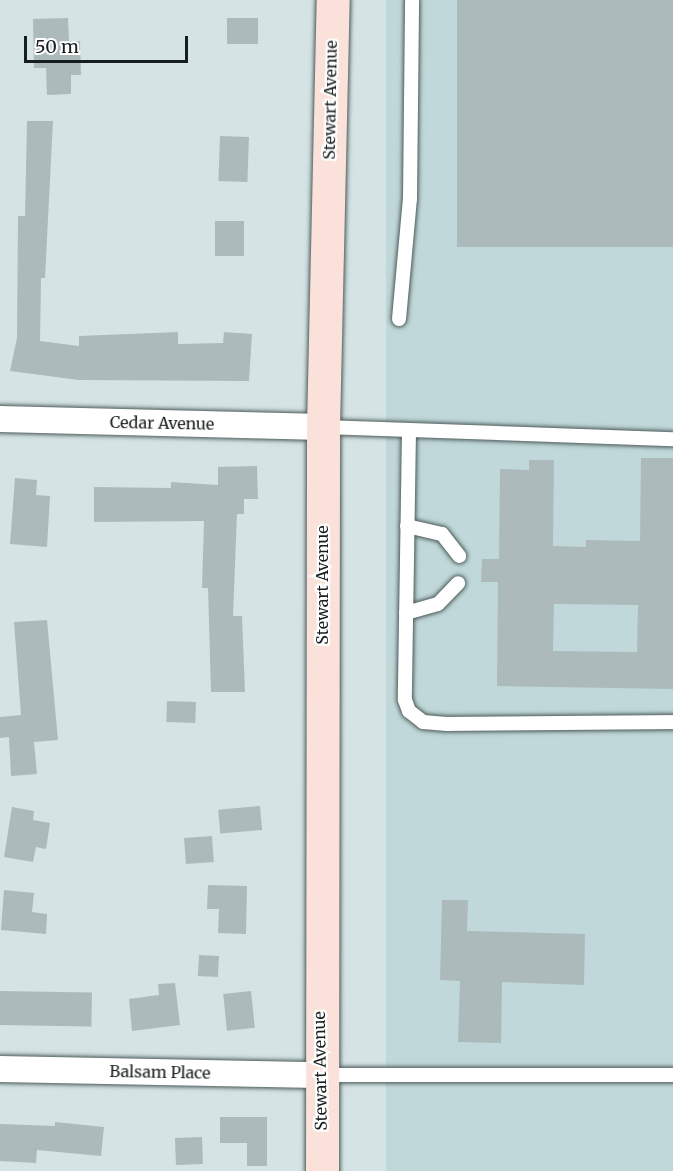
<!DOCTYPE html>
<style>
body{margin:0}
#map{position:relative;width:673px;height:1171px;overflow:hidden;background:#d4e3e4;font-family:Merriweather,serif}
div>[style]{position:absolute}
.built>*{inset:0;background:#c0d8d9;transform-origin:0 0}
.building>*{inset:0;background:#acbabb;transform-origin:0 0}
.roads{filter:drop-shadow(0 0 2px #4e5b5b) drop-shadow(0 0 2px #4e5b5b)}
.lane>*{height:14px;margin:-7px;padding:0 7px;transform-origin:7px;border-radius:7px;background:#fff}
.street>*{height:26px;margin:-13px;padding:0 13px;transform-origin:13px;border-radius:13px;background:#fff}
.secondary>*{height:33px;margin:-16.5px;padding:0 16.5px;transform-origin:16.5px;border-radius:16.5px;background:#fae1da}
span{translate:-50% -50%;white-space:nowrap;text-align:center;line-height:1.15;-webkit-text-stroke:4.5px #fff;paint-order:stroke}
.street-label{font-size:16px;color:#181d1d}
.scale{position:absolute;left:24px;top:36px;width:164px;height:27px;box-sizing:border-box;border:3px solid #181d1d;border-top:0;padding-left:8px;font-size:18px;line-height:21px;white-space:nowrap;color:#181d1d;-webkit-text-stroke:4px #fff;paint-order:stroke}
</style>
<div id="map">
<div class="built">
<i style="left:386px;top:0;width:287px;height:1171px"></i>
</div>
<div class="building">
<i style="left:457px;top:0;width:216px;height:247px"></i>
<i style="clip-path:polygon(68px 18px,69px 41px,80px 41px,81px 75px,71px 75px,71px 94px,47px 95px,46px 68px,34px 68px,33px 19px)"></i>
<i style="left:227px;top:18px;width:31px;height:26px"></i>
<i style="clip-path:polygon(27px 121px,53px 121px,45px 278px,41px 278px,40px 341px,79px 346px,79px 336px,178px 332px,178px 344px,223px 343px,224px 332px,252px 334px,249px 381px,79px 380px,10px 371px,17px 338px,18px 216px,25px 216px)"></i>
<i style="left:220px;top:136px;width:29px;height:45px;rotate:2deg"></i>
<i style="left:215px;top:221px;width:29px;height:35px"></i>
<i style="clip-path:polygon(evenodd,641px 458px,673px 458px,673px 689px,497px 686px,498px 582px,481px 582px,482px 559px,499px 559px,500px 469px,529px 470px,529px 460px,554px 460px,553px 546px,586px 547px,586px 540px,640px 541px,641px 458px,554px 604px,638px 605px,637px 652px,553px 651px,554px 604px)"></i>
<i style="clip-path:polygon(257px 466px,258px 499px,244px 499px,244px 514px,237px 514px,233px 616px,242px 616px,245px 692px,211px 692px,208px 588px,202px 588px,204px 521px,94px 522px,94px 487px,171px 488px,171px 482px,218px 485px,218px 467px)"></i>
<i style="clip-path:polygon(15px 478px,37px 480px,36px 495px,50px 496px,47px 547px,10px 544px)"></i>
<i style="clip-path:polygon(47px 620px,58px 740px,34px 742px,37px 774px,11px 776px,9px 737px,0 738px,0 717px,21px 715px,14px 622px)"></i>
<i style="left:167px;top:701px;width:29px;height:21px;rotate:2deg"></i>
<i style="left:260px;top:806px;width:24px;height:42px;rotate:85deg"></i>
<i style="clip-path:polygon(12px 807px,34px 811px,33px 820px,50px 823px,46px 849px,36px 847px,33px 862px,4px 857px)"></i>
<i style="left:212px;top:836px;width:26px;height:28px;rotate:86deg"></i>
<i style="clip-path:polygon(208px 885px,247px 886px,246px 934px,218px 933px,219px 909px,207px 909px)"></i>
<i style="clip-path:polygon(4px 890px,34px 893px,32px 912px,47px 914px,46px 934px,1px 930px)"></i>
<i style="clip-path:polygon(442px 900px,468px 900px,467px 931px,585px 934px,584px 985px,502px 982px,501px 1043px,458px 1042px,460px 981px,440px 980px)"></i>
<i style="left:199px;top:955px;width:20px;height:21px;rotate:3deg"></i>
<i style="clip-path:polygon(175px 983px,180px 1025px,132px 1031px,129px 999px,159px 995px,158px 984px)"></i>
<i style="left:0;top:991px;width:92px;height:34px;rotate:1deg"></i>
<i style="left:251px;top:991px;width:37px;height:28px;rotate:84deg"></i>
<i style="clip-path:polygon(220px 1117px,267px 1117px,267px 1166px,247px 1166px,247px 1143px,220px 1143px)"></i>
<i style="clip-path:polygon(55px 1122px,104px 1127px,101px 1156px,37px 1150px,36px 1163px,0 1161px,0 1124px,55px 1126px)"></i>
<i style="left:202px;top:1137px;width:27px;height:27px;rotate:88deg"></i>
</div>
<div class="roads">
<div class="lane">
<i style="left:399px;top:319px;width:121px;rotate:-84.8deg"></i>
<i style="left:410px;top:199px;width:199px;rotate:-89.4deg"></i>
<i style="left:323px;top:427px;width:350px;rotate:2deg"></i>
<i style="left:409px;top:431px;width:269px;rotate:90.9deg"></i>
<i style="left:405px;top:700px;width:12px;rotate:70deg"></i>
<i style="left:409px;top:711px;width:18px;rotate:38deg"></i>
<i style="left:423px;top:722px;width:24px;rotate:5deg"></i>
<i style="left:447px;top:724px;width:226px;rotate:-0.5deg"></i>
<i style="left:407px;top:526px;width:36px;rotate:13deg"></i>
<i style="left:442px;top:534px;width:28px;rotate:52deg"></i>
<i style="left:406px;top:613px;width:33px;rotate:-16deg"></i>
<i style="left:438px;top:604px;width:29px;rotate:-46deg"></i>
<i style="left:321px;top:1075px;width:352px"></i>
</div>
<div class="street">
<i style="left:0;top:419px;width:323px;rotate:1.4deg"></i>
<i style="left:0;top:1069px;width:319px;rotate:1.1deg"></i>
</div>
<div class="secondary">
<i style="left:322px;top:1171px;width:744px;rotate:-89.92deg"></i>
<i style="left:323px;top:427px;width:427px;rotate:-88.7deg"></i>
</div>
</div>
<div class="street-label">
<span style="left:330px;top:100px;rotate:-89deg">Stewart Avenue</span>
<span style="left:162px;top:423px;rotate:1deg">Cedar Avenue</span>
<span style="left:322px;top:585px;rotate:-90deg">Stewart Avenue</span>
<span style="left:320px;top:1071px;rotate:-91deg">Stewart Avenue</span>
<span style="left:160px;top:1072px;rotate:1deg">Balsam Place</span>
</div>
<div class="scale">50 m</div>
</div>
